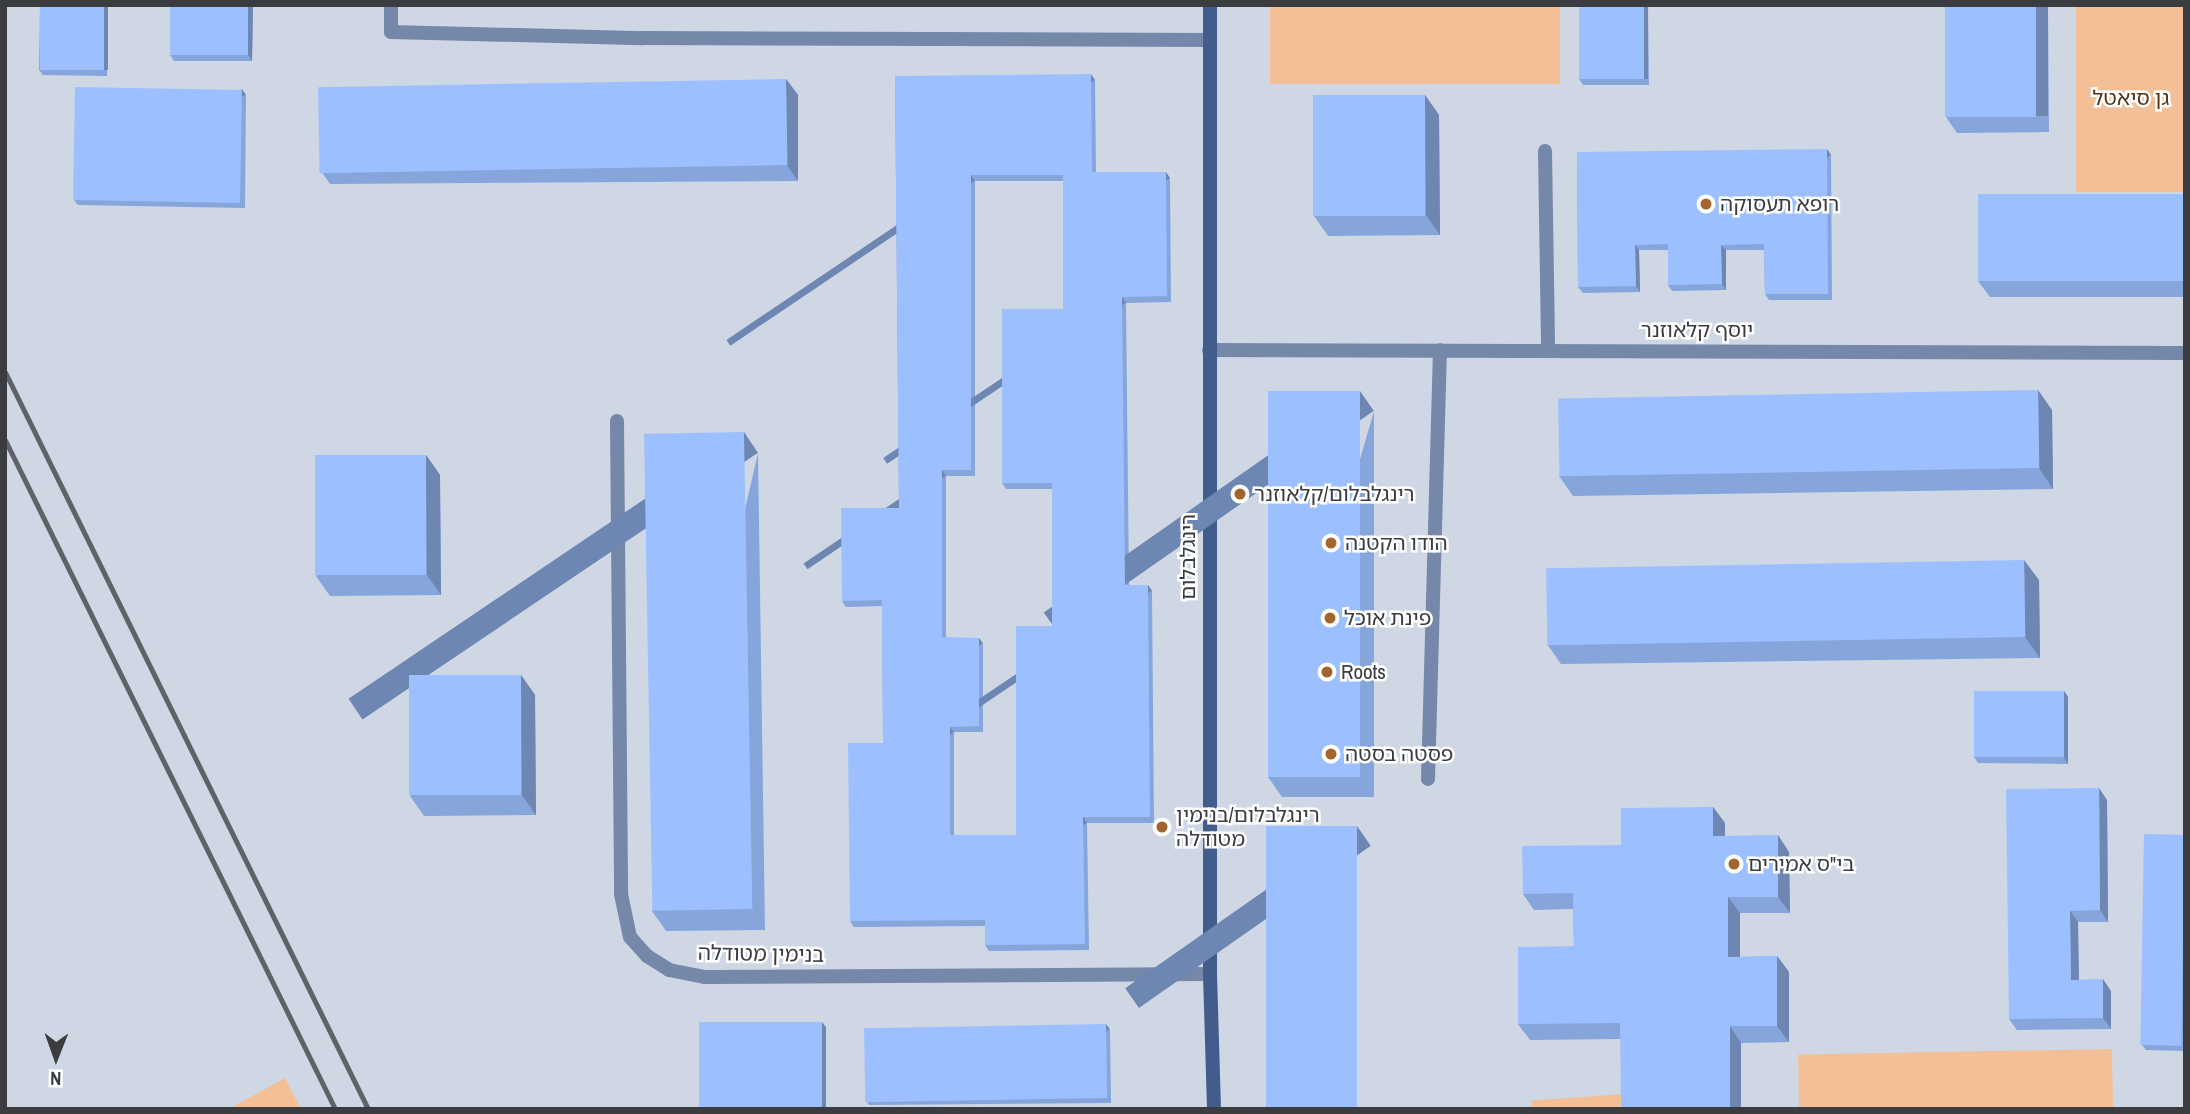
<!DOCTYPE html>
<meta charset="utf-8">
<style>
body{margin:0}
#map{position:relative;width:2190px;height:1114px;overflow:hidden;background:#dfe3ea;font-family:"Archivo Narrow","Noto Sans Hebrew",sans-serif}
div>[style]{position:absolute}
.built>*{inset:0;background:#cfd7e5;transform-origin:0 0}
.green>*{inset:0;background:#f3bf97;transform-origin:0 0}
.lane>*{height:14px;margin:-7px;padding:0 7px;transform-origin:7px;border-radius:7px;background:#7588a9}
.street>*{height:14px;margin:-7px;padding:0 7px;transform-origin:7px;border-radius:7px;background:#7588a9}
.secondary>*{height:14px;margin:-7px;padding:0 7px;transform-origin:7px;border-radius:7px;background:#425c8b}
.rail>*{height:5px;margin:-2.5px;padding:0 2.5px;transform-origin:2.5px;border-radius:2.5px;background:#5f6266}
.wall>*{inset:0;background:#86a5db}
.shaded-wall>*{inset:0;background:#6d86b2;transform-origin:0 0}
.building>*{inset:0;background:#9cc0ff;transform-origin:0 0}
.dots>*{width:19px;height:19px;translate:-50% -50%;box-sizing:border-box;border:4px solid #fff;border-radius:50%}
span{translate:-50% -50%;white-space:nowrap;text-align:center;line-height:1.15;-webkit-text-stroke:5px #fff;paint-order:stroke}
.park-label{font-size:21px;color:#54341a}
.poi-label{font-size:21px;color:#3a3c3f}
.left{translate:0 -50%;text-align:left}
.street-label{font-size:21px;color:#3a3c3f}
.frame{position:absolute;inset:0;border:7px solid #3a3c3f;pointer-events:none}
.north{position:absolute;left:21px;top:1023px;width:70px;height:70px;-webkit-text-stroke:5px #fff;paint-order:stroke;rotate:181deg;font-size:19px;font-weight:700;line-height:28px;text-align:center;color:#3a3c3f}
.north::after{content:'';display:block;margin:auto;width:24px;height:32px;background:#3a3c3f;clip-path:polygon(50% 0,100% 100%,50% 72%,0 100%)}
</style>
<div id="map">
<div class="built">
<i style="left:5px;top:5px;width:2180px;height:1104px"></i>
</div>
<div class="green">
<i style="left:1270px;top:5px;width:290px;height:79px"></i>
<i style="left:2076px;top:5px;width:109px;height:187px"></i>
<i style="left:2112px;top:1049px;width:60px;height:314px;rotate:89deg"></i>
<i style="clip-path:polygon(285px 1078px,301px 1109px,229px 1109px)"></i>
<i style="left:1625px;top:1094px;width:15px;height:94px;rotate:86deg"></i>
</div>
<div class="lane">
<i style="left:1545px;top:151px;width:199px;rotate:89.1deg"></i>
<i style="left:1428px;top:779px;width:429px;rotate:-88.4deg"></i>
</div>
<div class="street">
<i style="left:391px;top:5px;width:27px;rotate:90deg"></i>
<i style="left:391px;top:32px;width:252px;rotate:1.4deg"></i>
<i style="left:643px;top:38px;width:567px;rotate:0.2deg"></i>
<i style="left:1209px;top:350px;width:976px;rotate:0.18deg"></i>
<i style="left:617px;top:421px;width:473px;rotate:89.5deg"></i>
<i style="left:621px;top:894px;width:44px;rotate:78.2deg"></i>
<i style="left:630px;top:937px;width:25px;rotate:48deg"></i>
<i style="left:647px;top:956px;width:26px;rotate:32deg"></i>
<i style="left:669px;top:970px;width:37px;rotate:11deg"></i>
<i style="left:705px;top:977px;width:505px;rotate:-0.34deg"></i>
</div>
<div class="secondary">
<i style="left:1210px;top:5px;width:969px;rotate:90deg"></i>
<i style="left:1210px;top:974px;width:135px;rotate:88.3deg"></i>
</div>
<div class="rail">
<i style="left:5px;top:372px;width:822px;rotate:63.78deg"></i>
<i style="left:5px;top:440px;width:746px;rotate:63.74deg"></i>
</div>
<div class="wall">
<i style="clip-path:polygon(40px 5px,108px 5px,107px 76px,43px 75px,39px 70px)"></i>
<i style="clip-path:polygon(170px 5px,253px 5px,252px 61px,174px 61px,170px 55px)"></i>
<i style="clip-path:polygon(1579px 5px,1648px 5px,1649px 85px,1583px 85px,1579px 79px)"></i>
<i style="clip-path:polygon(1945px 5px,2048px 5px,2049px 132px,1957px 133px,1946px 117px)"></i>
<i style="clip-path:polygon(evenodd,895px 76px,1095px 80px,1096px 172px,1170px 178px,1171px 302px,1126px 303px,1129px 585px,1148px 585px,1152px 591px,1154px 823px,1087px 823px,1089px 950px,989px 951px,985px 945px,985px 926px,854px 927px,850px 921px,883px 743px,882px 606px,846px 607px,842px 601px,899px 508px,895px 76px,975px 181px,1063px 181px,1063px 309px,1002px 483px,1006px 489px,1052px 489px,1052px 626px,1016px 835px,954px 835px,954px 732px,983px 732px,983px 643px,946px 637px,946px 476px,975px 476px,975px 181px)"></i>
<i style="clip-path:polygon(786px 79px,798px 95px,798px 181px,330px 184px,319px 168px)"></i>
<i style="clip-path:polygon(246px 95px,245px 208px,78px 205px,74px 200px)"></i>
<i style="clip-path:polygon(1425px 95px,1439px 115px,1440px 235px,1328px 236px,1314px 216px)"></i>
<i style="clip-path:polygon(1577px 152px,1831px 155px,1832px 300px,1769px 300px,1765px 294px,1764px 250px,1726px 250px,1726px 290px,1672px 291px,1668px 285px,1668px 250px,1639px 250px,1640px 292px,1583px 293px,1578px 287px)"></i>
<i style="clip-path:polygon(2185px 194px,2185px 297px,1990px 297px,1978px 281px)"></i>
<i style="clip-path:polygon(2052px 410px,2053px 489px,1573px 496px,1559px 476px)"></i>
<i style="clip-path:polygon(1374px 411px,1374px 797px,1282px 797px,1268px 777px)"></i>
<i style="clip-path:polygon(758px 453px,765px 930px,666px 931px,652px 911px)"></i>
<i style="clip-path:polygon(426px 455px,440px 475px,441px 595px,330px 596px,316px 576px)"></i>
<i style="clip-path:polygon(2039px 580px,2040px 658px,1561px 664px,1547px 644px)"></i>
<i style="clip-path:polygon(521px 675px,535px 695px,536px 815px,424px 816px,410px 796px)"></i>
<i style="clip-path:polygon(2064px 691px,2068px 697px,2068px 764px,1978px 763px,1974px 757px)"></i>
<i style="clip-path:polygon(2107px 800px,2108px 922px,2078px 922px,2079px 980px,2111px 991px,2111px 1029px,2017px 1030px,2009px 1019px)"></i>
<i style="clip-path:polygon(1713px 807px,1725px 823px,1725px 836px,1789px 852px,1790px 913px,1740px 913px,1740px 957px,1777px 956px,1789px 972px,1789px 1042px,1741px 1043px,1620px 1039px,1530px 1040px,1518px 1024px,1574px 946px,1573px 909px,1534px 910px,1523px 894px,1621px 845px)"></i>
<i style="clip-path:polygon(2185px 835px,2185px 1051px,2146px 1050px,2142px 1045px)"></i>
<i style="clip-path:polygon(1110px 1029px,1111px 1103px,869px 1105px,865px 1099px)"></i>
</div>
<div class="shaded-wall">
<i style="left:104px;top:5px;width:4px;height:65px"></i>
<i style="clip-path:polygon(248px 5px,253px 5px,252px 61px,248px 55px)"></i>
<i style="left:1644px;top:5px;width:4px;height:74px"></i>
<i style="left:2036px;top:5px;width:12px;height:111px"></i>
<i style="left:1091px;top:74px;width:7px;height:98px;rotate:56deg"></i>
<i style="clip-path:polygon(786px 79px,798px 95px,798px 181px,787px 165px)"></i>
<i style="left:242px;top:89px;width:7px;height:113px;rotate:56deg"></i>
<i style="clip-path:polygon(1425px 95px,1439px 115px,1440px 235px,1426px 215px)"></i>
<i style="left:1827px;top:149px;width:7px;height:145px;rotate:56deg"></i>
<i style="left:1166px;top:172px;width:7px;height:124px;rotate:56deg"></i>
<i style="left:971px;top:175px;width:7px;height:295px;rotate:56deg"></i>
<i style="clip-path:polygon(1635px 245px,1639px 250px,1640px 292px,1636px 286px)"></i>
<i style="clip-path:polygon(1721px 245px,1726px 250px,1726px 290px,1722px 284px)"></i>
<i style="left:1122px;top:297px;width:7px;height:288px;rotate:56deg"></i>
<i style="clip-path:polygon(2038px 390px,2052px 410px,2053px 489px,2039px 468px)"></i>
<i style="left:1360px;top:391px;width:24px;height:386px;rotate:55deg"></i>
<i style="left:744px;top:432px;width:25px;height:477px;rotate:56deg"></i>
<i style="clip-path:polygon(426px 455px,440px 475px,441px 595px,427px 575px)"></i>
<i style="left:942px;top:470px;width:7px;height:167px;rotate:56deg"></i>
<i style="clip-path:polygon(2024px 560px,2039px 580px,2040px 658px,2025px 637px)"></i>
<i style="left:1148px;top:585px;width:7px;height:232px;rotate:56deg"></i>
<i style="left:979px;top:638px;width:6px;height:88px;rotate:51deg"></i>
<i style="clip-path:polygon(521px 675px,535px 695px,536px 815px,522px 795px)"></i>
<i style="clip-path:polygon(2064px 691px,2068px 697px,2068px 764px,2064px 758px)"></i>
<i style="left:950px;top:727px;width:6px;height:108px;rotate:51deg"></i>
<i style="clip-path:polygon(2099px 788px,2107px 800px,2108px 922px,2100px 910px)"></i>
<i style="clip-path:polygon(1713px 807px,1725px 823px,1725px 853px,1713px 836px)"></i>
<i style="left:1083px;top:817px;width:7px;height:127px;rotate:56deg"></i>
<i style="left:1357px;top:826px;width:24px;height:283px;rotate:55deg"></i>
<i style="clip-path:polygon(1778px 835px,1789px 852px,1790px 913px,1778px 897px)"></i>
<i style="clip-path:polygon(1728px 897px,1740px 913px,1740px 973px,1728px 957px)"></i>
<i style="clip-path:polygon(2070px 911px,2078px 922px,2079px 991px,2071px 980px)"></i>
<i style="clip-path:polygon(1777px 956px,1789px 972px,1789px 1042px,1777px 1026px)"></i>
<i style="clip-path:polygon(2103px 979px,2111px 991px,2111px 1029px,2103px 1018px)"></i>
<i style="clip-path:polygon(822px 1022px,826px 1027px,826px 1109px,821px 1109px)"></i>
<i style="left:1106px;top:1024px;width:6px;height:74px;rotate:51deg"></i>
<i style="clip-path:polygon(1730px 1026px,1741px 1043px,1741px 1109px,1730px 1109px)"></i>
</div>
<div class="building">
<i style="left:40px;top:5px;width:64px;height:65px"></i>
<i style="left:170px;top:5px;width:78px;height:50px"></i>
<i style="left:1579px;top:5px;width:65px;height:74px"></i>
<i style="left:1945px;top:5px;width:91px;height:112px"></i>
<i style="clip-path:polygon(evenodd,1091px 74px,1092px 172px,1166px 172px,1167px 296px,1122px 297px,1125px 585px,1148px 585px,1150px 817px,1083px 817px,1085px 944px,985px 945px,985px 920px,850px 921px,848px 743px,883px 743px,882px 600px,842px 601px,841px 508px,899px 508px,895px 76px,1091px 74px,971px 175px,1063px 175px,1063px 309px,1002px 309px,1002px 483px,1052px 483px,1052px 626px,1016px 626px,1016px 835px,950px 835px,950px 727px,979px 726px,979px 638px,942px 637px,942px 470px,971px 470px,971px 175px)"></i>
<i style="left:786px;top:79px;width:86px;height:468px;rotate:89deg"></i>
<i style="left:75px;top:87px;width:167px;height:113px;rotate:1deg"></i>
<i style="left:1313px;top:95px;width:112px;height:121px"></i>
<i style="clip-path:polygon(1827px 149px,1828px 294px,1765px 294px,1764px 244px,1721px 245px,1722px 284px,1668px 285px,1668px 244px,1635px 245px,1636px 286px,1578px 287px,1577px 152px)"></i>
<i style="left:1978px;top:194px;width:207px;height:87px"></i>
<i style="left:2038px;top:390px;width:78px;height:480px;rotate:89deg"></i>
<i style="left:1268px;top:391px;width:92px;height:386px"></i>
<i style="left:744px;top:432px;width:477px;height:100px;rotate:89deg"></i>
<i style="left:426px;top:455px;width:120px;height:111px;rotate:90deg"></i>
<i style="left:2024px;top:560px;width:77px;height:478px;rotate:89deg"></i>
<i style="left:521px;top:675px;width:120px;height:112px;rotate:90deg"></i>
<i style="left:1974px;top:691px;width:90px;height:66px"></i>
<i style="clip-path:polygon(2099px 788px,2100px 910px,2070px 911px,2071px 980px,2103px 979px,2103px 1018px,2009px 1019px,2006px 789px)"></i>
<i style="clip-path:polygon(1713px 807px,1713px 836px,1778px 835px,1778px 897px,1728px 897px,1728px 957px,1777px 956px,1777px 1026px,1730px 1026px,1730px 1109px,1621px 1109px,1620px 1023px,1518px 1024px,1518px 947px,1574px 946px,1573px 893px,1523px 894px,1522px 846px,1621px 845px,1621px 808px)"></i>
<i style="left:1266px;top:826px;width:91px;height:283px"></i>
<i style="left:2144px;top:834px;width:41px;height:211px;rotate:1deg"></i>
<i style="left:699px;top:1022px;width:123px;height:87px"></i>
<i style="left:1106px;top:1024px;width:74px;height:242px;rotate:89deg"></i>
</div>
<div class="dots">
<i style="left:1706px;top:204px;background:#a4642d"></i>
<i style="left:1240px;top:494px;background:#a4642d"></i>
<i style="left:1331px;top:543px;background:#a4642d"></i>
<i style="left:1330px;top:618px;background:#a4642d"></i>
<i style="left:1327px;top:672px;background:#a4642d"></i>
<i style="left:1331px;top:754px;background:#a4642d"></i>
<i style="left:1162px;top:827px;background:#a4642d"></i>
<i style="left:1734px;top:864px;background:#a4642d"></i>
</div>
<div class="park-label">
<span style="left:2131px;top:98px">גן סיאטל</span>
</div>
<div class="poi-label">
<span class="left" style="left:1720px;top:204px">רופא תעסוקה</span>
<span class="left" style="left:1254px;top:494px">רינגלבלום/קלאוזנר</span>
<span class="left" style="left:1345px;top:543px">הודו הקטנה</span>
<span class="left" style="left:1344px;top:618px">פינת אוכל</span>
<span class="left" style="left:1341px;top:672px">Roots</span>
<span class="left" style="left:1345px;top:754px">פסטה בסטה</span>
<span class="left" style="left:1176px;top:827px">רינגלבלום/בנימין<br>מטודלה</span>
<span class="left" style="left:1748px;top:864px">בי"ס אמירים</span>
</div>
<div class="street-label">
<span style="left:1697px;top:330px">יוסף קלאוזנר</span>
<span style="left:1188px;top:557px;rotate:-90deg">רינגלבלום</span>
<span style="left:761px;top:954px;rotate:1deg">בנימין מטודלה</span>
</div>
<div class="frame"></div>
<div class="north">N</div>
</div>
